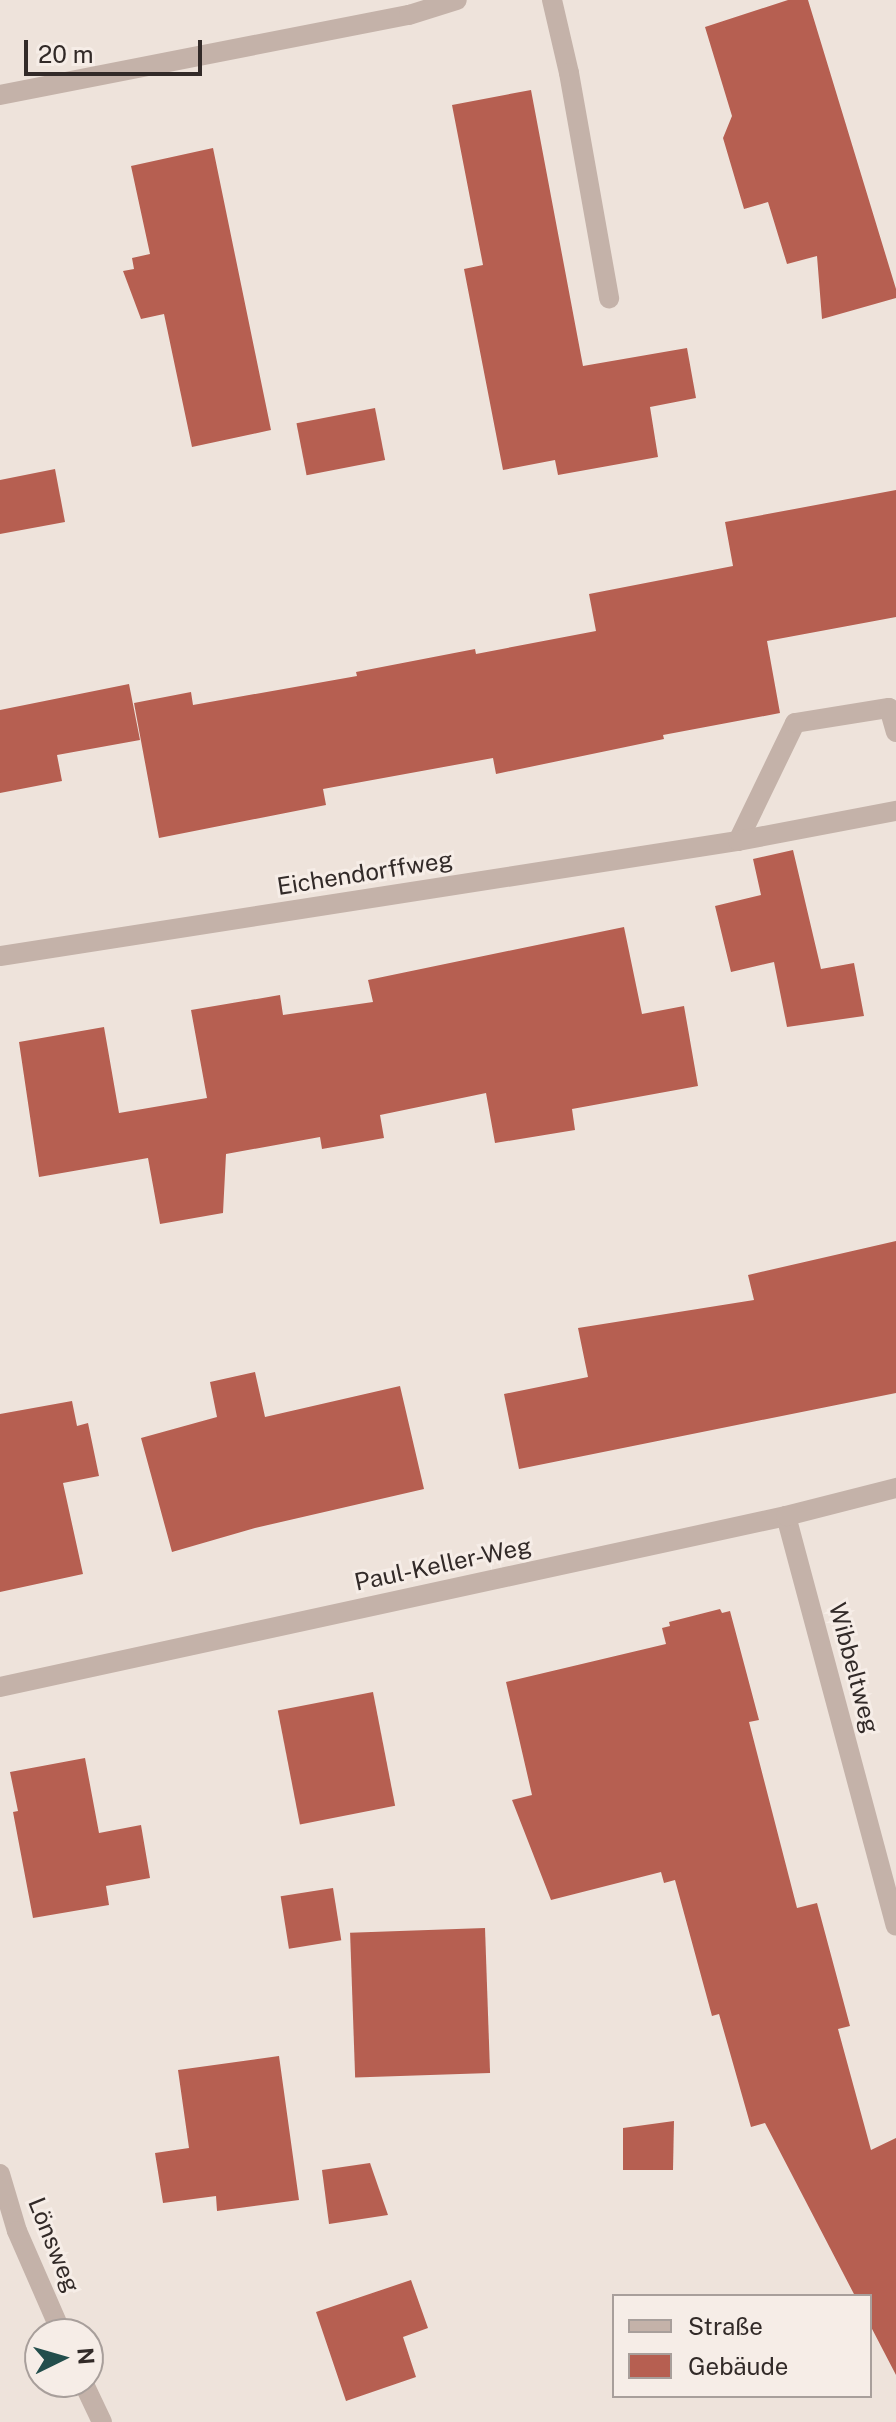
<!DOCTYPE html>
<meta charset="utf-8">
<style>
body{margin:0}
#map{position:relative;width:896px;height:2422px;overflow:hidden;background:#eee3db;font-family:"Public Sans",sans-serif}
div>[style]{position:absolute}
.building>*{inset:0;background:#b65f51;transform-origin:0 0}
.lane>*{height:20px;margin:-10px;padding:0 10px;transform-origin:10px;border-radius:10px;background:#c4b2a9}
.street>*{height:20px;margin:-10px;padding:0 10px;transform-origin:10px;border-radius:10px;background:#c4b2a9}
span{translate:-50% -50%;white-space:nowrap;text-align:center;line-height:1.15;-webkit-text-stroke:6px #f6ede7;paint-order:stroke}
.street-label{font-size:24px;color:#322a28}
.legend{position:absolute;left:612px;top:2294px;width:260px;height:104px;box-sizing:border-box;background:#f6ede7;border:2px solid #a89f9b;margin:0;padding:10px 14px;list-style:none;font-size:24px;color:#322a28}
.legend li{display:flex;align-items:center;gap:16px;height:40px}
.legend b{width:40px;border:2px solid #a89f9b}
.north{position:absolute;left:24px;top:2318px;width:80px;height:80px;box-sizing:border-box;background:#f6ede7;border:2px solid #a89f9b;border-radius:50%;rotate:85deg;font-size:22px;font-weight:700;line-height:32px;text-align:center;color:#322a28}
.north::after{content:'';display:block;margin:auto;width:28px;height:36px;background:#234e4c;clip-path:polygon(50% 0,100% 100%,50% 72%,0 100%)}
.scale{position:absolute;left:24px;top:40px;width:178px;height:36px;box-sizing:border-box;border:4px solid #322a28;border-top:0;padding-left:10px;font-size:24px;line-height:28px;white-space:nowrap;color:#322a28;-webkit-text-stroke:6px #f6ede7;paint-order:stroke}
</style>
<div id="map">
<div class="building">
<i style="clip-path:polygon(788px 0,808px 0,896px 289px,896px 298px,822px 319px,817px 256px,787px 264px,768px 202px,744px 209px,723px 138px,732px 116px,705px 27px)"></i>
<i style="clip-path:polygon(531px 90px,583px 366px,687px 348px,696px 398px,650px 407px,658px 457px,558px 475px,555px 460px,503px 470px,464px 269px,483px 265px,452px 105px)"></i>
<i style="clip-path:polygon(213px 148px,271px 430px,192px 447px,164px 314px,141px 319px,123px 271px,134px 269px,132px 258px,150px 254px,131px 166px)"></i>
<i style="left:375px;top:408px;width:53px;height:80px;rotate:79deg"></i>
<i style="clip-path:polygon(55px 469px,65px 522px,0 534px,0 480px)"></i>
<i style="clip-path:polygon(896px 490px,896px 617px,767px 641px,780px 713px,663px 735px,664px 739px,496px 774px,493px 758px,323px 789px,326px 805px,159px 838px,134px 703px,191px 692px,193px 705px,357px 676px,356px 672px,475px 649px,476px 654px,596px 631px,589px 594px,733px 566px,725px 522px)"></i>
<i style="clip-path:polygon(129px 684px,140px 740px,57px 755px,62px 781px,0 793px,0 710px)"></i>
<i style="clip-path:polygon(793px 850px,821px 969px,854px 963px,864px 1016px,787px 1027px,774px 962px,731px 972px,715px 906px,761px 895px,753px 859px)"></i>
<i style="clip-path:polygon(624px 927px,642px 1014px,684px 1006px,698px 1086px,572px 1109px,575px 1130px,495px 1143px,486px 1093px,380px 1115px,384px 1138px,322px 1149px,320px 1137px,226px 1154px,223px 1213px,160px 1224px,148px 1158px,39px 1177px,19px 1042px,104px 1027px,119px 1113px,207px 1098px,191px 1010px,280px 995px,283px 1015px,373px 1002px,368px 980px)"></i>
<i style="clip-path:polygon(896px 1241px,896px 1393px,519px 1469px,504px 1394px,588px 1377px,578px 1328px,754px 1300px,748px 1275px)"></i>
<i style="clip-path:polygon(255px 1372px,265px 1417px,400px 1386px,424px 1489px,255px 1528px,172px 1552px,141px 1438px,217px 1417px,210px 1382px)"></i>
<i style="clip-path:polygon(72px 1401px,77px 1426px,88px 1423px,99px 1476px,63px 1483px,83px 1574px,0 1592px,0 1414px)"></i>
<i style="clip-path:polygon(720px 1609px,722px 1613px,730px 1611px,759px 1720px,749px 1722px,797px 1908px,817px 1903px,850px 2026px,838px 2029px,871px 2150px,896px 2138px,896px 2375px,870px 2325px,870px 2296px,855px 2296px,765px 2123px,751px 2127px,719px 2014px,712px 2016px,675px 1880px,664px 1883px,661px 1872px,551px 1900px,512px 1800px,532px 1795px,506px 1682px,666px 1644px,662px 1628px,670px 1626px,669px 1622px)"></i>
<i style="left:373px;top:1692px;width:116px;height:97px;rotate:79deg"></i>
<i style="clip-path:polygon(85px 1758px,99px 1833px,141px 1825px,150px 1878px,106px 1886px,109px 1905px,33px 1918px,13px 1812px,18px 1811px,10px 1772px)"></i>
<i style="left:333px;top:1888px;width:53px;height:53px;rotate:81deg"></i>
<i style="left:485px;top:1928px;width:145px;height:135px;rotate:88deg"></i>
<i style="clip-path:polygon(279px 2056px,299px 2200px,217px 2211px,216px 2196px,163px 2203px,155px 2153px,189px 2148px,178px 2070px)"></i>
<i style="clip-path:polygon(674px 2121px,673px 2170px,623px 2170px,623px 2128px)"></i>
<i style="clip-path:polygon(370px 2163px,388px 2215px,329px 2224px,322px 2170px)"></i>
<i style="clip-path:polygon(411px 2280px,428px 2328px,403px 2337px,416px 2377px,346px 2401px,316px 2312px)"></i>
</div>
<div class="lane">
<i style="left:552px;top:0;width:75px;rotate:76.9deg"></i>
<i style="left:569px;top:73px;width:229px;rotate:79.9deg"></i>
</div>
<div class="street">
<i style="left:0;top:95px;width:417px;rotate:-11.1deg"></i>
<i style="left:409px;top:15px;width:50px;rotate:-17.4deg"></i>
<i style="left:738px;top:841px;width:131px;rotate:-64.2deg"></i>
<i style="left:795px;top:723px;width:95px;rotate:-9.1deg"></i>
<i style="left:889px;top:708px;width:25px;rotate:74deg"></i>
<i style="left:0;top:956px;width:747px;rotate:-8.86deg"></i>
<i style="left:738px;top:841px;width:161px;rotate:-10.8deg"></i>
<i style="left:786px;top:1516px;width:424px;rotate:75deg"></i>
<i style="left:0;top:1687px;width:804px;rotate:-12.27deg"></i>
<i style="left:786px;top:1516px;width:114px;rotate:-14.3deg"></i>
<i style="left:0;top:2174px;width:59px;rotate:73.4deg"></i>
<i style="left:17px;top:2231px;width:112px;rotate:66.4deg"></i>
<i style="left:83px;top:2382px;width:44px;rotate:64.6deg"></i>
</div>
<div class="street-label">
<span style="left:365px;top:873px;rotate:-9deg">Eichendorffweg</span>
<span style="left:443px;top:1564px;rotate:-12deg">Paul-Keller-Weg</span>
<span style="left:854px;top:1668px;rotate:75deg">Wibbeltweg</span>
<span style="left:54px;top:2245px;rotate:68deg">Lönsweg</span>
</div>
<ul class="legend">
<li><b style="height:10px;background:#c4b2a9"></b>Straße</li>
<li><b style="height:22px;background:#b65f51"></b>Gebäude</li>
</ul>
<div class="north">N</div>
<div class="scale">20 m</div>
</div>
